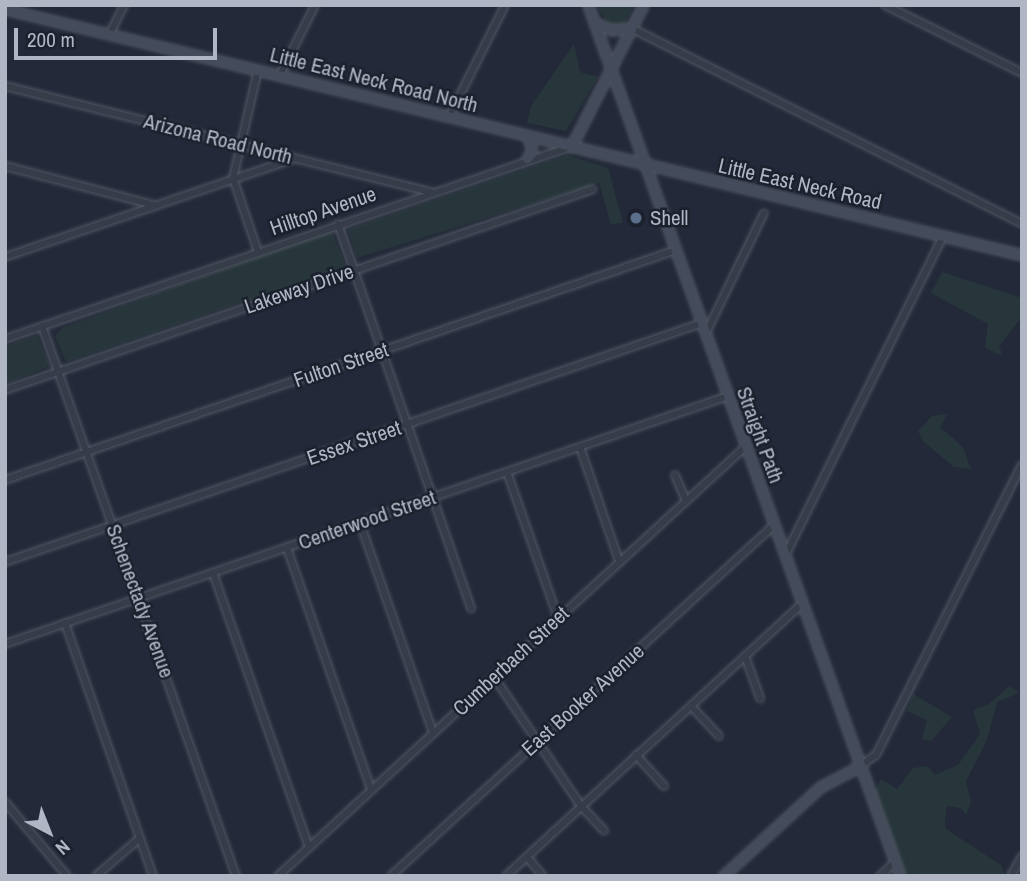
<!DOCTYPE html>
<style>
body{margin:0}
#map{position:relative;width:1027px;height:881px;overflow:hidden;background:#232938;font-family:"Archivo Narrow",sans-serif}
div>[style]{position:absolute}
.green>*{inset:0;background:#26363a}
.roads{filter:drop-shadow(0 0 2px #515663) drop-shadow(0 0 2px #515663)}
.street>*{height:6px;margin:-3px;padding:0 3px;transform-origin:3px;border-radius:3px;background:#363c48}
.secondary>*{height:9px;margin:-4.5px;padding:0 4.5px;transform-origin:4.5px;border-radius:4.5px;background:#444b5b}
.dots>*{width:19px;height:19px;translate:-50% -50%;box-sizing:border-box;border:4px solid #1b212d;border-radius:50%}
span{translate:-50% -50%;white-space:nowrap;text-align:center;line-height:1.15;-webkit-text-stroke:5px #1b212d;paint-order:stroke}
.street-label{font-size:21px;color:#b1b6c4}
.poi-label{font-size:21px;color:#b1b6c4}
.left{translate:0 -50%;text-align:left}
.frame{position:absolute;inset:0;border:7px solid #b1b6c4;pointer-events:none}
.north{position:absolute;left:14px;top:797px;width:70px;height:70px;-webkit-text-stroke:5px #1b212d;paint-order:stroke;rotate:138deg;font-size:19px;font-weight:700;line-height:28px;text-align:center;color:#b1b6c4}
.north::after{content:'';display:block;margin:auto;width:24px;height:32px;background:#b1b6c4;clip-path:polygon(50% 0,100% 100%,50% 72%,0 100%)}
.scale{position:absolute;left:14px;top:28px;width:203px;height:32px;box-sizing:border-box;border:4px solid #b1b6c4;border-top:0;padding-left:9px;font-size:21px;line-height:24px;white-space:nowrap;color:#b1b6c4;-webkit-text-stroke:5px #1b212d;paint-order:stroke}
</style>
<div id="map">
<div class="green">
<i style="clip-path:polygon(596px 5px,634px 5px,625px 24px,610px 27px)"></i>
<i style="clip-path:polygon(574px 44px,580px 72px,598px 77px,566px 131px,527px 123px,531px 106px)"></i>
<i style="clip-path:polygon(567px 155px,608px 168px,623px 223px,611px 224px,599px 183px,357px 258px,348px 229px)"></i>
<i style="clip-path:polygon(331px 230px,346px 267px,66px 362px,55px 336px,62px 328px)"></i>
<i style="clip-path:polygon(942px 272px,1022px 298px,1022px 317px,999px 346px,1003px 356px,985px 348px,988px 324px,931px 293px)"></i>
<i style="clip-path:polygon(37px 335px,50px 366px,5px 384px,5px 346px)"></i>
<i style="clip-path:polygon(948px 414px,940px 427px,963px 447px,971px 469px,954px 467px,923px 441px,918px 431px,932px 416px)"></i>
<i style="clip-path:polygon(1009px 686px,1019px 693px,997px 702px,987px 740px,966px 781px,971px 803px,966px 815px,960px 808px,947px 806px,945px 821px,946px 829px,1001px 865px,1005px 876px,905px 876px,874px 792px,881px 779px,897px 789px,913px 768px,927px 766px,935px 775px,958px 765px,980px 734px,973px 710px,989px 704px)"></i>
<i style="clip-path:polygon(913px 694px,952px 717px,931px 741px,922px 739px,927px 720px,907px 711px)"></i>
</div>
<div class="roads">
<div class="street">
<i style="left:885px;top:5px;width:153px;rotate:26.4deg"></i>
<i style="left:631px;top:28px;width:437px;rotate:26.6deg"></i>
<i style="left:110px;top:33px;width:31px;rotate:-63deg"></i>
<i style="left:258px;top:70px;width:111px;rotate:103deg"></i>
<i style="left:233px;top:178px;width:78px;rotate:71.3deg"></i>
<i style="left:280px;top:75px;width:78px;rotate:-63.4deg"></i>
<i style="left:5px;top:86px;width:439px;rotate:14deg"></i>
<i style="left:449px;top:117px;width:125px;rotate:-63.4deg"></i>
<i style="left:5px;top:166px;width:154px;rotate:14.7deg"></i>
<i style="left:338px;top:224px;width:407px;rotate:70.9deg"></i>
<i style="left:5px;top:257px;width:306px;rotate:-18.8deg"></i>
<i style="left:42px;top:326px;width:583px;rotate:70.57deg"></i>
<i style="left:706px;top:333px;width:133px;rotate:-64.2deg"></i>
<i style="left:5px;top:339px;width:597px;rotate:-18.77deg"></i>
<i style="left:5px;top:390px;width:621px;rotate:-18.87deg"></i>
<i style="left:580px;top:447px;width:120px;rotate:71.1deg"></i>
<i style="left:507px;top:472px;width:155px;rotate:70.7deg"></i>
<i style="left:675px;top:475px;width:28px;rotate:67deg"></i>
<i style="left:5px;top:480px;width:709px;rotate:-18.92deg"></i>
<i style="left:360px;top:523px;width:222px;rotate:70.8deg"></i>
<i style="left:287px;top:548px;width:255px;rotate:70.8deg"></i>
<i style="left:785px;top:556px;width:356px;rotate:-63.7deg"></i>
<i style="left:5px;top:562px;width:737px;rotate:-18.93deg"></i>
<i style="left:213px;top:573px;width:290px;rotate:70.7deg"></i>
<i style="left:65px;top:623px;width:268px;rotate:70.8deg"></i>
<i style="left:5px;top:644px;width:764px;rotate:-18.93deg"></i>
<i style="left:745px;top:656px;width:45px;rotate:70.3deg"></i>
<i style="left:494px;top:677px;width:156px;rotate:56deg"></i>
<i style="left:581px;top:806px;width:34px;rotate:47deg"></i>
<i style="left:691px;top:706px;width:41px;rotate:47deg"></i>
<i style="left:636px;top:755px;width:42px;rotate:47.9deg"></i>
<i style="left:860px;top:766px;width:19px;rotate:-35deg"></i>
<i style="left:876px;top:755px;width:325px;rotate:-63.3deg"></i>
<i style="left:5px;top:802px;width:97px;rotate:50deg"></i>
<i style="left:527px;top:857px;width:25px;rotate:50deg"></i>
<i style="left:96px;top:876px;width:58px;rotate:-40.8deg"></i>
<i style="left:278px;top:876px;width:634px;rotate:-42.57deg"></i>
<i style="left:391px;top:876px;width:520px;rotate:-42.5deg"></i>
<i style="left:506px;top:876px;width:401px;rotate:-42.6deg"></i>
<i style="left:880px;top:876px;width:21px;rotate:-43deg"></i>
<i style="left:1011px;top:876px;width:23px;rotate:-61deg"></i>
</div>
<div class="secondary">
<i style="left:588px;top:5px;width:925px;rotate:70.29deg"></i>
<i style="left:5px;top:9px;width:1046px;rotate:13.6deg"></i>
<i style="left:594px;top:22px;width:19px;rotate:25deg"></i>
<i style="left:611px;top:30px;width:20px;rotate:-6deg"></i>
<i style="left:571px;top:147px;width:159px;rotate:-63.1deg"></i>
<i style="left:527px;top:158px;width:8px;rotate:-50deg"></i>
<i style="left:532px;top:152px;width:16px;rotate:-104deg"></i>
<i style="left:723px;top:876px;width:132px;rotate:-42.5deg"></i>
<i style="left:820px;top:787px;width:45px;rotate:-27.7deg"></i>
</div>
</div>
<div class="dots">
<i style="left:636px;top:218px;background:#5c6f8a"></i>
</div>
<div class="street-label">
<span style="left:374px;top:80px;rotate:14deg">Little East Neck Road North</span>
<span style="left:218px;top:139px;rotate:14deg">Arizona Road North</span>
<span style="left:800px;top:184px;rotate:13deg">Little East Neck Road</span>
<span style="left:323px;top:211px;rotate:-19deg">Hilltop Avenue</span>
<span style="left:299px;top:289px;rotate:-19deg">Lakeway Drive</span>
<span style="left:341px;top:365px;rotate:-19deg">Fulton Street</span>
<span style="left:760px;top:435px;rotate:70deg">Straight Path</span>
<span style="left:354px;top:443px;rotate:-19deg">Essex Street</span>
<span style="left:367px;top:520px;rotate:-19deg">Centerwood Street</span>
<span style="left:140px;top:601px;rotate:70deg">Schenectady Avenue</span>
<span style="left:511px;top:661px;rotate:-43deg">Cumberbach Street</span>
<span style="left:583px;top:700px;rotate:-42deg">East Booker Avenue</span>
</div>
<div class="poi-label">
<span class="left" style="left:650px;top:218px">Shell</span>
</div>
<div class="frame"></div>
<div class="north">N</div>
<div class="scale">200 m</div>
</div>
